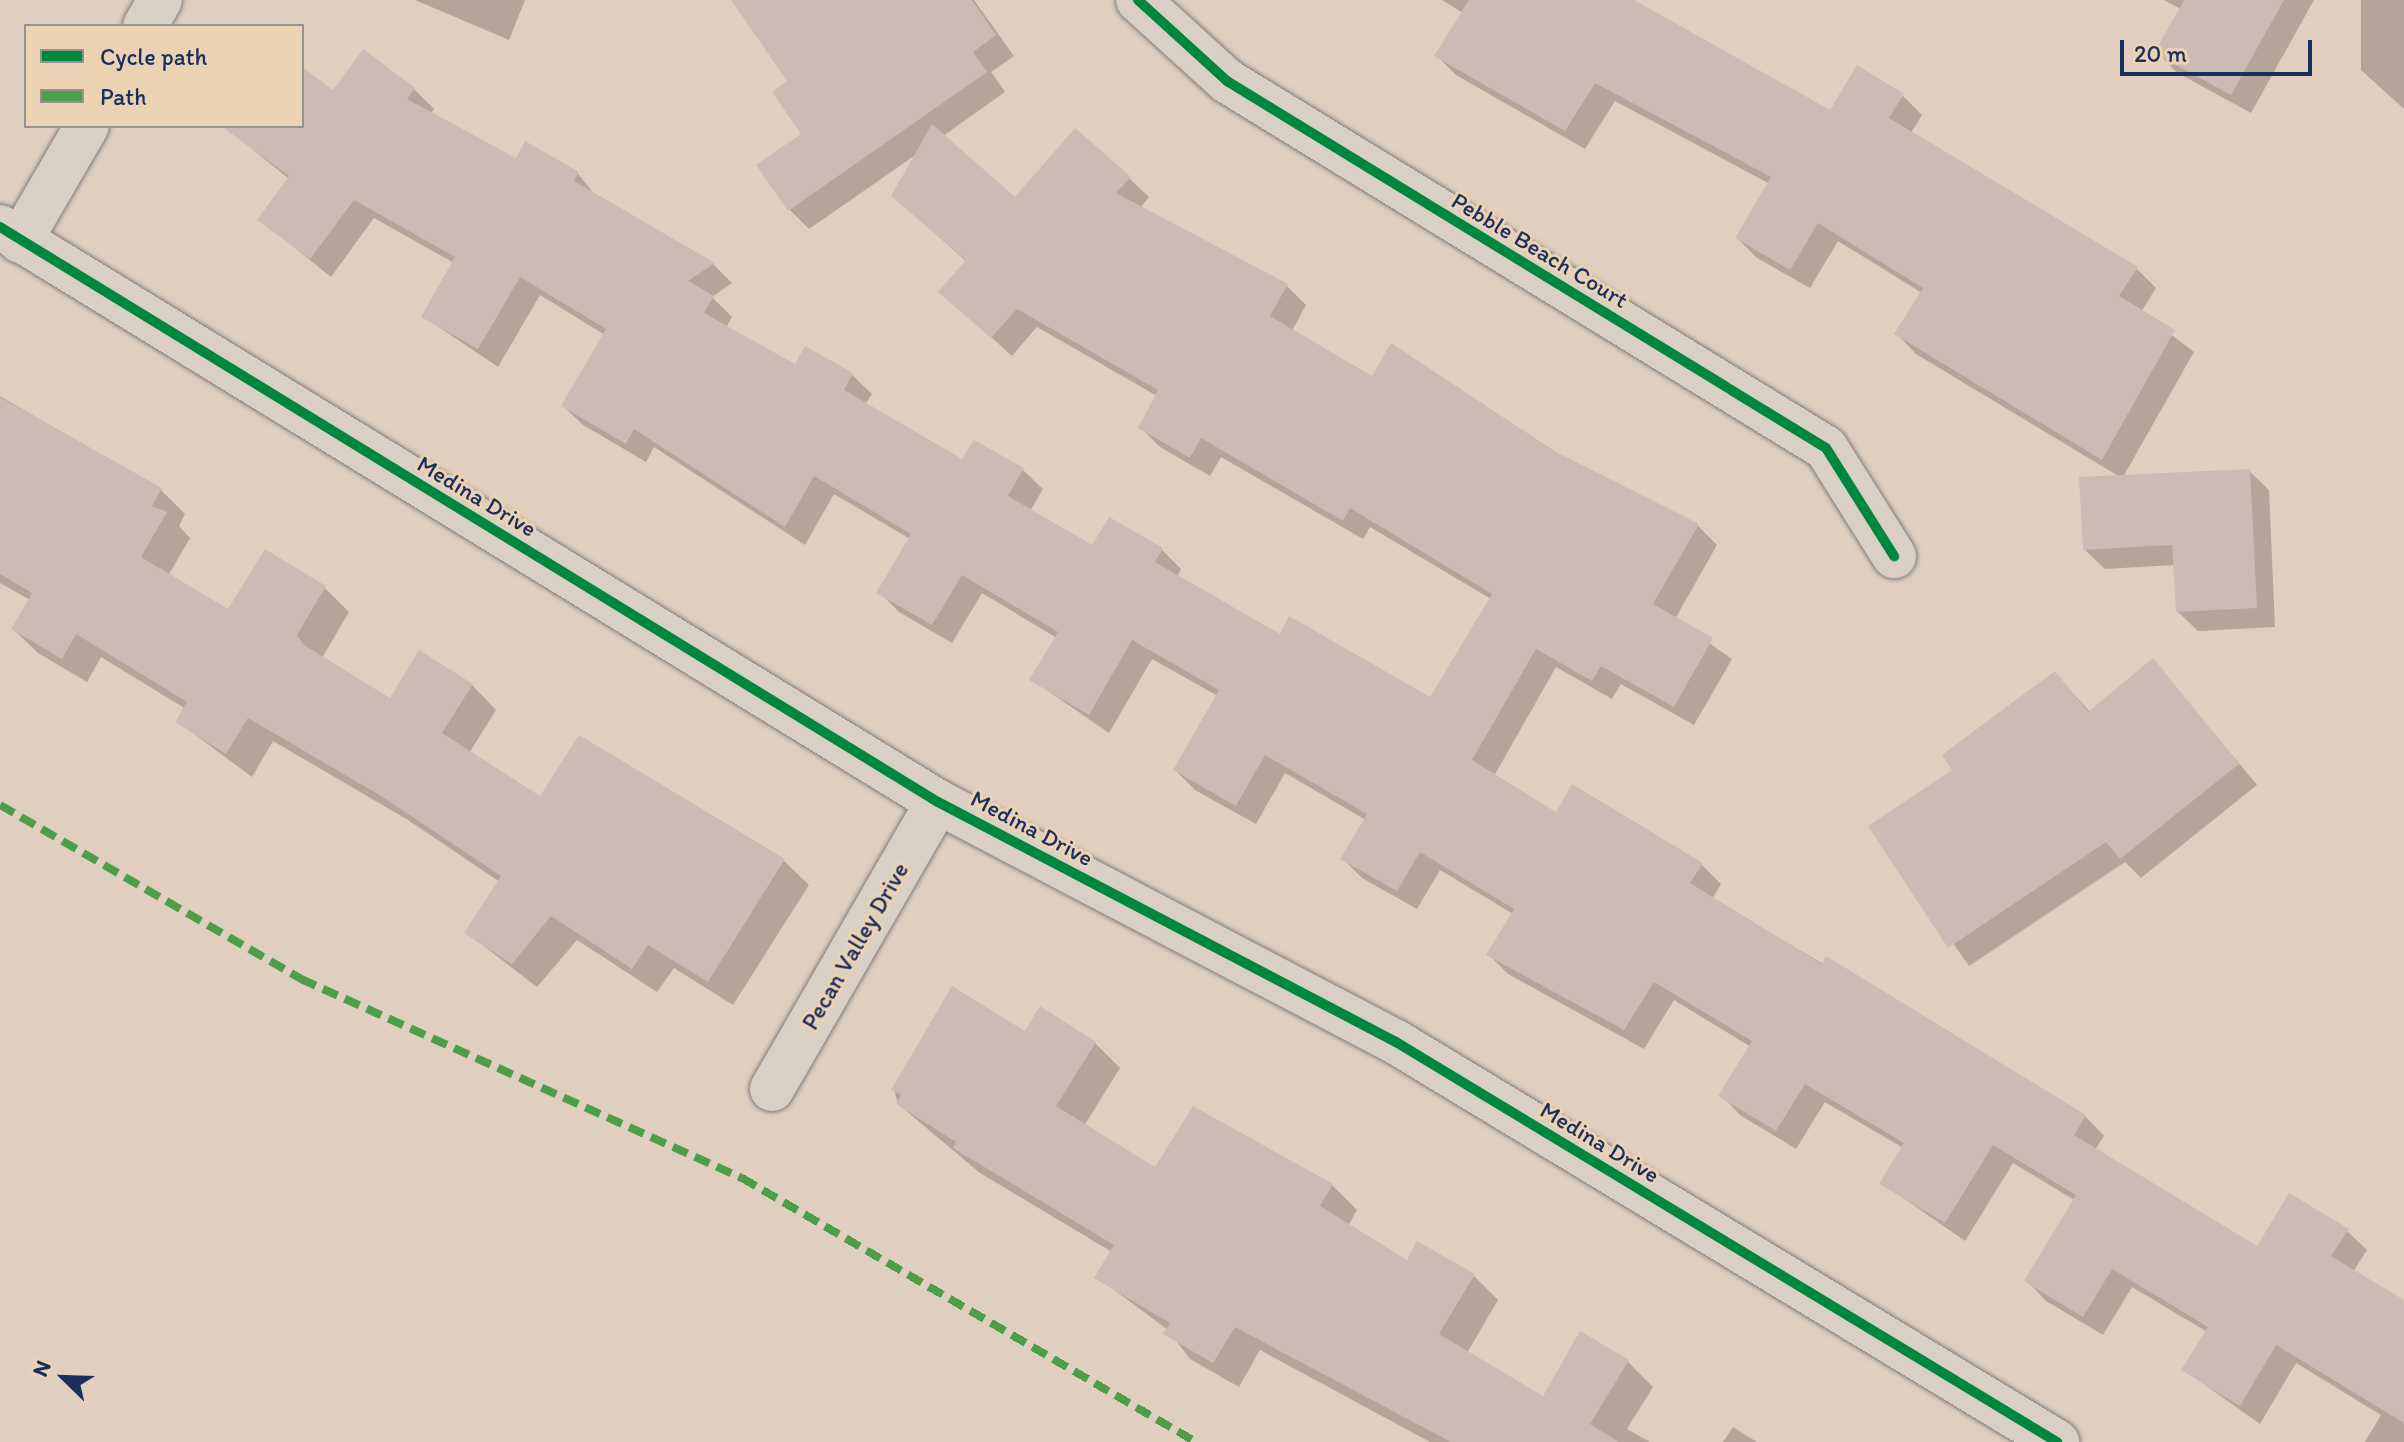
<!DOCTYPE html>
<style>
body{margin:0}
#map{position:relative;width:2404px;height:1442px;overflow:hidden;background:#e0cfbe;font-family:Itim,sans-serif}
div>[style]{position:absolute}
.shadow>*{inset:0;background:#0003}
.building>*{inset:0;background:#cabbb3}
.roads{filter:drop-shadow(0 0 2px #807c7d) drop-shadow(0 0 2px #807c7d)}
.minor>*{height:44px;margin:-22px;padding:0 22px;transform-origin:22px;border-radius:22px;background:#d9cfc3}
.quiet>*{height:8px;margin-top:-4px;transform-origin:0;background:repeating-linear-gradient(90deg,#4c9d4c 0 16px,transparent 0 24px)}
.cycleway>*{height:10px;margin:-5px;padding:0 5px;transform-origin:5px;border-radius:5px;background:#00873e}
span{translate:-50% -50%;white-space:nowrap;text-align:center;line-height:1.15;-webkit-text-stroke:6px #ead2b2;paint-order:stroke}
.street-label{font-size:24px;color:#1b2f5e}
.legend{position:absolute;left:24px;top:24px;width:280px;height:104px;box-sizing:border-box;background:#ead2b2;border:2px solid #979190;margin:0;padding:10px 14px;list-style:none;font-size:24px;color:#1b2f5e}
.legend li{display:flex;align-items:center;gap:16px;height:40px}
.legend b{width:40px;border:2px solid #979190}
.north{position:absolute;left:24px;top:1338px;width:80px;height:80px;-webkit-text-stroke:6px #ead2b2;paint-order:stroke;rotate:293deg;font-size:22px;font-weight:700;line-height:32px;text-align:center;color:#1b2f5e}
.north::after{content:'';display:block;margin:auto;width:28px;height:36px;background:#1b2f5e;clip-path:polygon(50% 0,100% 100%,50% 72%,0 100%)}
.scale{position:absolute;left:2120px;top:40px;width:192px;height:36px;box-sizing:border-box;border:4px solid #1b2f5e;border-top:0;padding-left:10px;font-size:24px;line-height:28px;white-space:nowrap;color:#1b2f5e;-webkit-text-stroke:6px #ead2b2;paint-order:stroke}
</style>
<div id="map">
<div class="shadow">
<i style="clip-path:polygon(415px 0,525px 0,509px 40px)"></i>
<i style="clip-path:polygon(743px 0,974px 0,1014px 56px,991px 72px,1005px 92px,943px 136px,1016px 200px,1129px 178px,1149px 197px,1140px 208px,1287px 286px,1306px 305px,1292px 331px,1372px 379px,1555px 454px,1698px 526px,1717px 545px,1675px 619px,1732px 659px,1694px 725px,1621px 684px,1612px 699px,1556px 667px,1494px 776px,1557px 815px,1702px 865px,1721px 884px,1712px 899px,2085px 1116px,2104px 1136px,2095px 1150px,2258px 1248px,2347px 1231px,2367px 1250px,2353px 1272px,2404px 1303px,2404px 1442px,2365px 1442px,2381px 1415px,2296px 1363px,2260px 1424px,2184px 1370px,2207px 1332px,2132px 1287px,2103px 1335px,2046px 1301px,2027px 1281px,2076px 1201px,2013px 1163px,1965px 1241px,1882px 1183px,1903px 1148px,1825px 1102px,1796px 1149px,1740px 1115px,1721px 1095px,1751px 1047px,1674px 1000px,1644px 1049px,1508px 974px,1489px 955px,1513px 914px,1440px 870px,1417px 909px,1362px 878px,1343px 859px,1366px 820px,1285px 773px,1256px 824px,1195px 790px,1175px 770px,1218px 696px,1152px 659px,1109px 733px,1032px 680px,1057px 638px,982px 593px,952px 643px,899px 612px,879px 592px,910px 539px,834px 494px,805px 545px,654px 447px,646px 462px,583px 425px,563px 406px,605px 335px,540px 295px,498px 367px,424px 317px,454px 263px,374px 218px,331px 277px,260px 220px,289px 179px,224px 126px,302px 126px,302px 70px,334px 93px,364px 52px,414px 89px,434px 109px,430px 114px,517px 161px,578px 174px,596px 196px,713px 264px,732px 283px,712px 297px,732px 317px,726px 328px,796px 367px,852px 375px,872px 394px,865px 405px,963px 462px,974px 443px,1023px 470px,1043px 489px,1030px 511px,1093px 548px,1162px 550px,1181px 569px,1177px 577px,1280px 637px,1430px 699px,1491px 599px,1370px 527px,1363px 539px,1221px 457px,1210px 476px,1160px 447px,1140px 427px,1157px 396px,1037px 327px,1012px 356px,941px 292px,967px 262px,893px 196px,917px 154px,809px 229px,790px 210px,758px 165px,804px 134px,790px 81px)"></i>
<i style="clip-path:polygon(1442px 0,1630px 0,1830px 113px,1903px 96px,1922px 115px,1911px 133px,2136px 268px,2156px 288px,2141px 312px,2194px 352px,2123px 477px,2249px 471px,2269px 490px,2275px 627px,2198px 631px,2178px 612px,2175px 565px,2105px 569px,2085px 550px,2120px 477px,1916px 354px,1897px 334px,1922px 293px,1838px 241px,1810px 288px,1757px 258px,1737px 238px,1770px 184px,1615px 101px,1585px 149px,1456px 75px,1437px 56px,1463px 13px)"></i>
<i style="clip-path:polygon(2164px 0,2314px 0,2251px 113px,2176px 72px,2157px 52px,2181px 9px)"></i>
<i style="clip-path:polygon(2361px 0,2404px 0,2404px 109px,2361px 70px)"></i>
<i style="clip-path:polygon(0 396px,161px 490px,185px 514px,179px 526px,190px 538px,168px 576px,229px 612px,324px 587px,349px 612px,322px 658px,390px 701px,472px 685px,496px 710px,469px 753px,541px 799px,579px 738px,784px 861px,809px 885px,733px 1005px,674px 968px,657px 992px,577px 940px,537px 987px,467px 933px,500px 882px,408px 820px,273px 741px,252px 777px,178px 722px,186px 709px,101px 657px,87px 682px,38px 653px,13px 629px,30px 600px,0 583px)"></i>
<i style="clip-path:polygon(2153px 660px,2257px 785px,2141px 878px,2125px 862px,1969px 966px,1871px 826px,1955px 771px,2055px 673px,2090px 712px)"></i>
<i style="clip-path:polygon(1026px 1034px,1095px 1043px,1120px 1068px,1084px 1126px,1156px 1170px,1193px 1109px,1332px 1185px,1357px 1210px,1348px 1226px,1407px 1263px,1474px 1276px,1498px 1300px,1467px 1353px,1543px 1399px,1581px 1334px,1628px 1362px,1653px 1387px,1627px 1429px,1650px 1442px,1430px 1442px,1260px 1350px,1239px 1387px,1190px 1359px,1168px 1330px,1097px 1277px,1112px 1252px,980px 1173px,898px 1104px,894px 1090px)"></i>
<i style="clip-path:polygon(1733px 1427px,1757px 1442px,1723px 1442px)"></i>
</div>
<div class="building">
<i style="clip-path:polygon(731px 0,972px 0,996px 35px,973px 52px,987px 72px,788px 211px,756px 165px,801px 134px,772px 92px,787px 81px)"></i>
<i style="clip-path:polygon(1469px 0,1634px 0,1830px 110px,1857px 65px,1904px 94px,1889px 118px,2138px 267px,2119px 296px,2175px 330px,2102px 460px,1894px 334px,1923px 288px,1818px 223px,1790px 270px,1735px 238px,1771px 177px,1595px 83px,1565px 131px,1434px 56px)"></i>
<i style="clip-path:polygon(2184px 0,2284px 0,2231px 95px,2154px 53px)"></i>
<i style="clip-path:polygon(363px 49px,415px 88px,407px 99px,516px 158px,525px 141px,579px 172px,574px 181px,715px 263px,688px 281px,714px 296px,704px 313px,795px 364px,805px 346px,853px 373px,844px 390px,962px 459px,974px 440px,1024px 468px,1008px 496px,1092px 545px,1109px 517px,1163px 548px,1155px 562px,1280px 634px,1289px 616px,1430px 697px,1492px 594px,1350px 508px,1343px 521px,1201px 438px,1190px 458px,1138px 428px,1158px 390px,1017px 309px,991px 338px,938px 292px,966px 260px,891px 196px,932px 124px,1015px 197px,1075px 128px,1131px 177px,1116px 193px,1288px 284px,1270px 316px,1372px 376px,1391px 343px,1556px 452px,1699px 524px,1653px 604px,1713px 638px,1674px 707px,1601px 666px,1592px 681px,1536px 649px,1472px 760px,1556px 812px,1572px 784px,1703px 863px,1690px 883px,1822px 964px,1826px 956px,2086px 1115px,2074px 1135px,2257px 1246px,2289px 1193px,2349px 1229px,2331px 1256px,2404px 1300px,2404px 1423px,2276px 1345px,2240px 1406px,2181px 1370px,2208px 1327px,2112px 1269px,2083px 1317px,2024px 1281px,2076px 1195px,1993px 1145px,1945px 1223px,1879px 1184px,1904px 1143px,1805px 1084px,1776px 1131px,1718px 1096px,1752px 1041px,1654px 982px,1624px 1030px,1486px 955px,1514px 909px,1420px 852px,1397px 891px,1340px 859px,1367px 814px,1265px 755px,1236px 806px,1173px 770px,1219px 690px,1132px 640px,1089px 715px,1029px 680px,1058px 632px,962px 575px,932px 625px,876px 593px,911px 534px,814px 476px,785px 527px,634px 429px,626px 444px,561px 406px,606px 329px,520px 277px,478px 349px,421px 317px,455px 257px,354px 200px,310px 259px,257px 220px,289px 176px,221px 126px,302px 126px,302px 67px,333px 90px)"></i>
<i style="clip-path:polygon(0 397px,162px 488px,152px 506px,167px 512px,141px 557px,228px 609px,265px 549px,326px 586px,297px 635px,304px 645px,390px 698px,419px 650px,473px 684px,442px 733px,540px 796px,579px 735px,785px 859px,708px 982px,648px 945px,632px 969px,551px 916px,512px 964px,464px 933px,501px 876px,381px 796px,248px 718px,226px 754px,175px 722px,187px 702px,76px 634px,62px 659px,11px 629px,32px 593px,0 574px)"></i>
<i style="clip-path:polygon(2250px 469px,2257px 608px,2176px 612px,2172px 545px,2083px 550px,2079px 477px)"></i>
<i style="clip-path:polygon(2153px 658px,2239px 764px,2120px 859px,2106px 842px,1948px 948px,1868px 826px,1952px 770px,1942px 755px,2055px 671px,2088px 712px)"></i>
<i style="clip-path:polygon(952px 986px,1025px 1031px,1040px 1006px,1096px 1042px,1056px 1106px,1155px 1167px,1193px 1106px,1333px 1184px,1320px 1206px,1407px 1260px,1417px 1241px,1475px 1274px,1439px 1334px,1543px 1396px,1580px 1331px,1629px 1360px,1590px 1424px,1619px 1442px,1451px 1442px,1235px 1327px,1213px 1363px,1163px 1334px,1170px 1323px,1094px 1278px,1114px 1245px,953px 1148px,956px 1142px,896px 1104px,901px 1095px,891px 1090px)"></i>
</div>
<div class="roads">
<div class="minor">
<i style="left:1138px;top:0;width:120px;rotate:42.3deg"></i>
<i style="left:1227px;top:81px;width:702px;rotate:31.5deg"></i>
<i style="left:1826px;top:448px;width:128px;rotate:57.8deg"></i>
<i style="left:145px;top:26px;width:30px;rotate:-60deg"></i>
<i style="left:0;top:227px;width:1100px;rotate:31.51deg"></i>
<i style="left:938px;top:802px;width:517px;rotate:27.66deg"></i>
<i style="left:1396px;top:1042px;width:773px;rotate:31.18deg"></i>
<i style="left:20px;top:241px;width:133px;rotate:-59.8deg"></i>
<i style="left:772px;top:1089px;width:332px;rotate:-60deg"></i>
</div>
</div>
<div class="quiet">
<i style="left:0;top:805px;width:348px;rotate:30deg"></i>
<i style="left:301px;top:979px;width:484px;rotate:24.3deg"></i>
<i style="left:742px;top:1178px;width:525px;rotate:30.18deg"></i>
</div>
<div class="cycleway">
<i style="left:1138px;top:0;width:120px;rotate:42.3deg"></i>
<i style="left:1227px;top:81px;width:702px;rotate:31.5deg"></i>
<i style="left:1826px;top:448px;width:128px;rotate:57.8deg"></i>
<i style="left:0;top:227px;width:1100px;rotate:31.51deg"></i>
<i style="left:938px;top:802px;width:517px;rotate:27.66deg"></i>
<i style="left:1396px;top:1042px;width:773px;rotate:31.18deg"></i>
</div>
<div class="street-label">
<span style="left:1540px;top:250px;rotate:31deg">Pebble Beach Court</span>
<span style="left:477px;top:496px;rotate:31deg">Medina Drive</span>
<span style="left:1032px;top:828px;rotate:28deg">Medina Drive</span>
<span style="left:855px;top:946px;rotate:-60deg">Pecan Valley Drive</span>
<span style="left:1600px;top:1142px;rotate:31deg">Medina Drive</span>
</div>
<ul class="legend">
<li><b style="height:10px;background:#00873e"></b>Cycle path</li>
<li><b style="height:10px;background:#4c9d4c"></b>Path</li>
</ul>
<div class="north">N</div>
<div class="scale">20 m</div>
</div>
